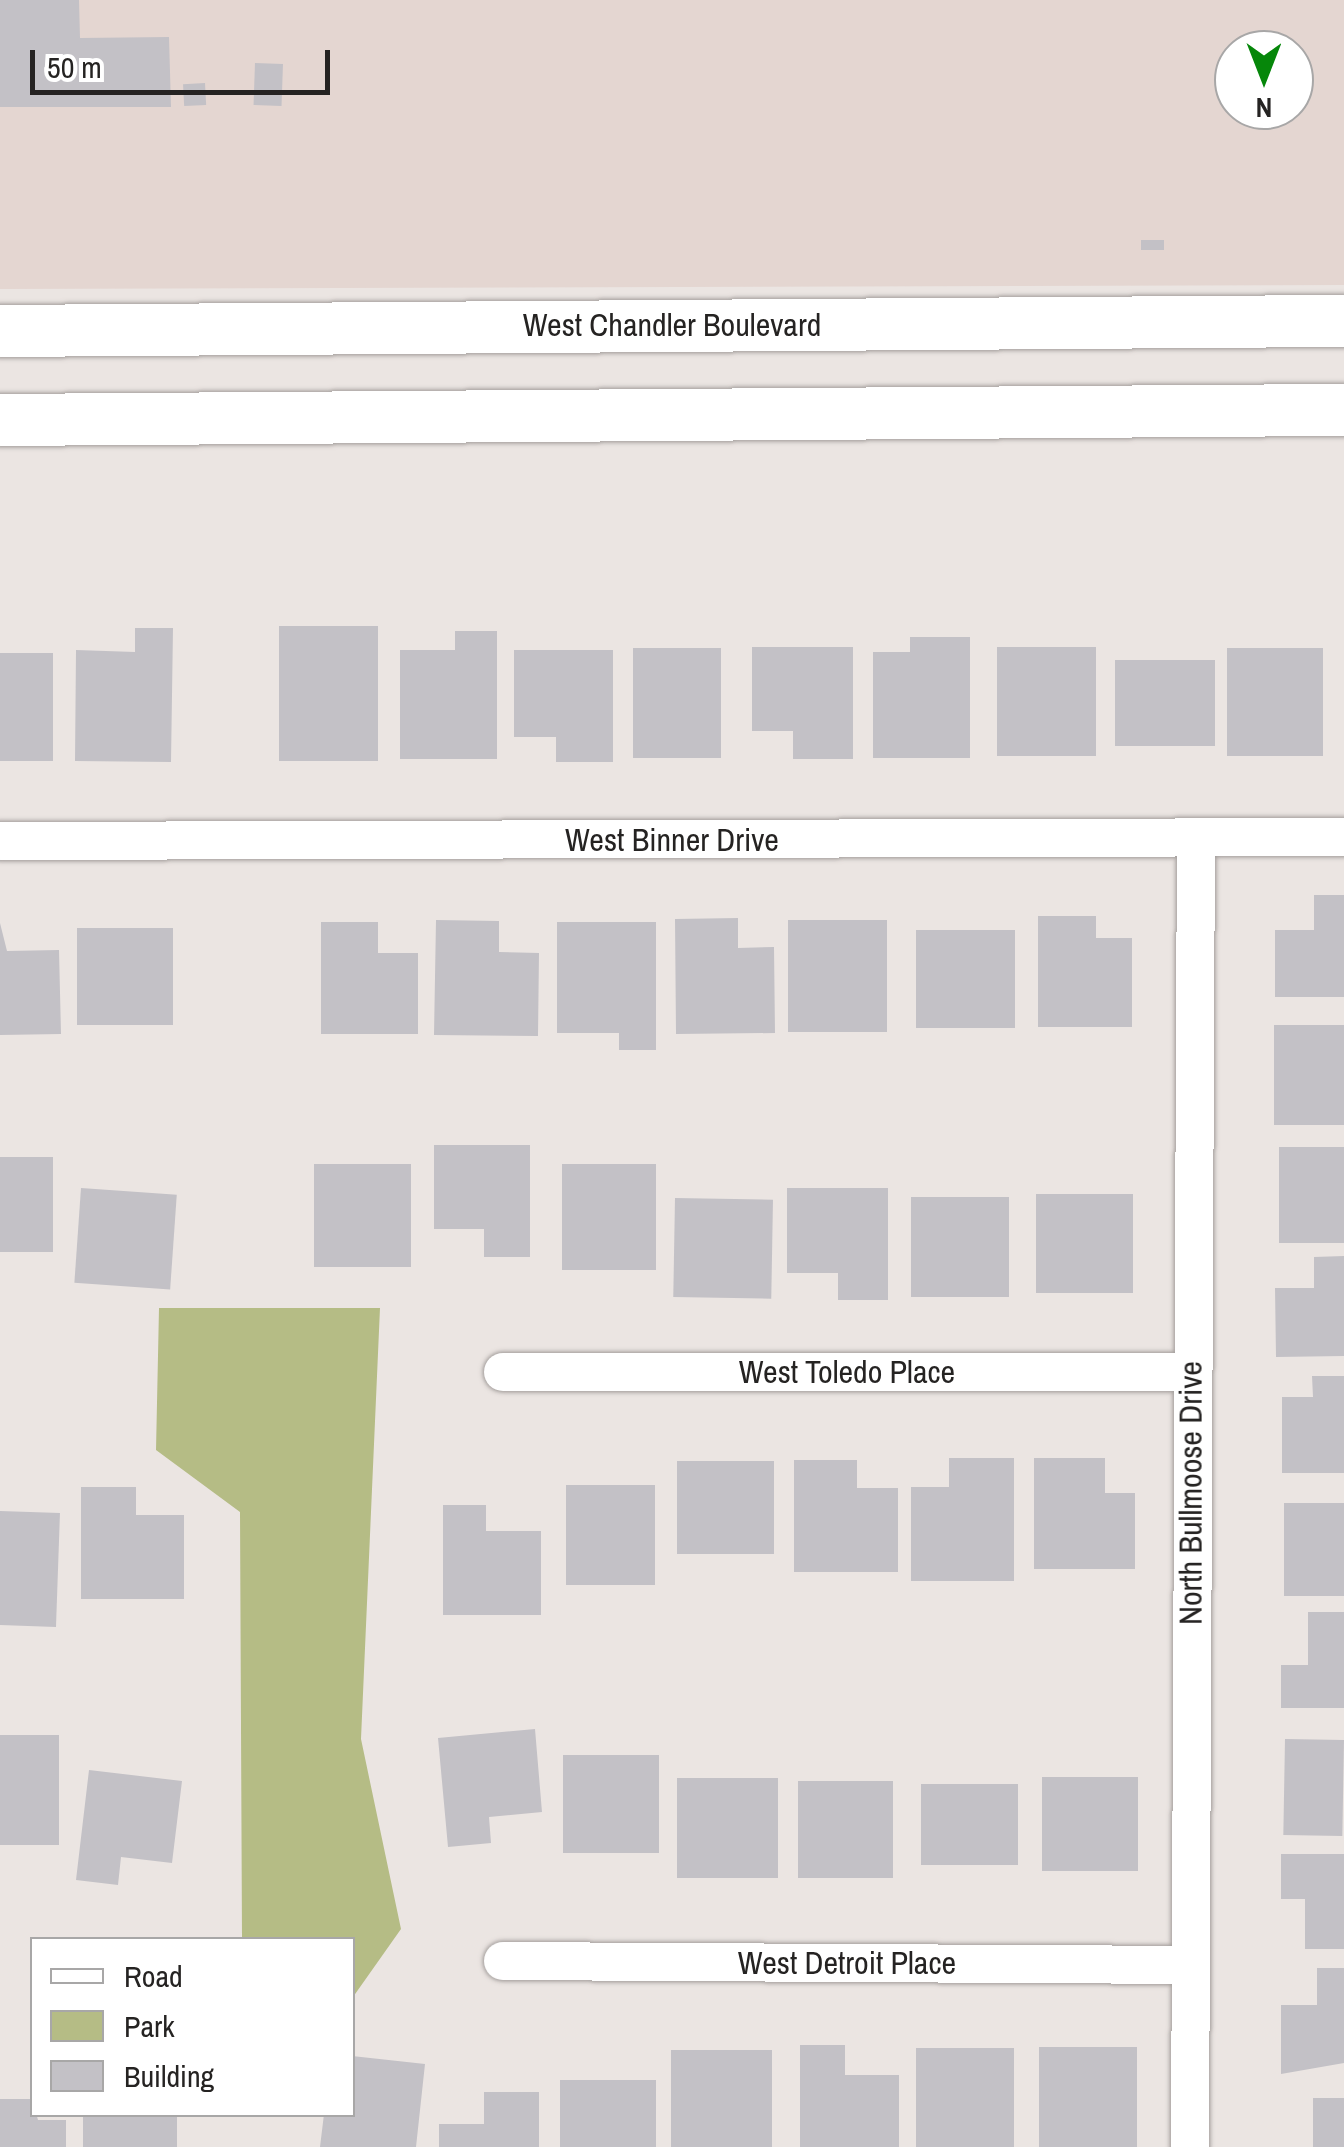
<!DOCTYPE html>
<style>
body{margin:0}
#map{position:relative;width:1344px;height:2147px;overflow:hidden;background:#ebe5e2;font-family:"Archivo Narrow",sans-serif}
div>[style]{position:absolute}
.built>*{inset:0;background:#e4d6d1}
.green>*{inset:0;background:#b5bc85}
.building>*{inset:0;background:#c3c1c6;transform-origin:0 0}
.roads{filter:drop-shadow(0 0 2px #a49f9d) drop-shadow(0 0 2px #a49f9d)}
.minor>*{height:38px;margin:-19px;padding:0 19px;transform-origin:19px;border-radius:19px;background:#fff}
.secondary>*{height:52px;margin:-26px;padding:0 26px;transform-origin:26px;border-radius:26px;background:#fff}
span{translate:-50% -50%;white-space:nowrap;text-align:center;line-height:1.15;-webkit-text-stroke:8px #fff;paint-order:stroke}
.street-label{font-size:32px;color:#252322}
.legend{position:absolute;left:30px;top:1937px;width:325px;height:180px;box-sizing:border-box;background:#fff;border:2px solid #a8a7a7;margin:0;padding:12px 18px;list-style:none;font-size:30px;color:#252322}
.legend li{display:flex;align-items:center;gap:20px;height:50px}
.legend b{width:50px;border:2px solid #a8a7a7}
.north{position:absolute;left:1214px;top:30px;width:100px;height:100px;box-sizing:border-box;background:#fff;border:2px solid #a8a7a7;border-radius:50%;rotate:180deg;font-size:28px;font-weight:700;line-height:40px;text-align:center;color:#252322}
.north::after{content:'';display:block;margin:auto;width:35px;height:45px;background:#06870a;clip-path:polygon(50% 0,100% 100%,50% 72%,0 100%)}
.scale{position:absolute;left:30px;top:50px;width:300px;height:45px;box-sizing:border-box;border:5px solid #252322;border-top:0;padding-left:12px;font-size:30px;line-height:35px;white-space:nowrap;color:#252322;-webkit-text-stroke:8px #fff;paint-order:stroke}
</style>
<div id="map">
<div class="built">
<i style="clip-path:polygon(evenodd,0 0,1344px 0,1344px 285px,0 289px,0 0,1234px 50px,1294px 50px,1294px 110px,1234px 110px,1234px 50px)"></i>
</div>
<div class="green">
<i style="clip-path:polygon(159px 1308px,380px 1308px,361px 1739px,401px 1929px,353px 1997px,352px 1940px,242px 1939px,240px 1512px,156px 1450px)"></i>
</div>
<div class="building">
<i style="clip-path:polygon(0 0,79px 0,80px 38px,169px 37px,171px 107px,0 107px)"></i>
<i style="left:255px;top:63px;width:28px;height:42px;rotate:2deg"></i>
<i style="left:205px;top:83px;width:22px;height:22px;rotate:87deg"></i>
<i style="left:1141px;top:240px;width:23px;height:10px"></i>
<i style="left:279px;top:626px;width:99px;height:135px"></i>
<i style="clip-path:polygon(135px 628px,173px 628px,171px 762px,75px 761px,76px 650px,135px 652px)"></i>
<i style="clip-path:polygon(455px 631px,497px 631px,497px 759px,400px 759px,400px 650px,455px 650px)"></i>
<i style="clip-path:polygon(910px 637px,970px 637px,970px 758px,873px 758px,873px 652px,910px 652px)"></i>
<i style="clip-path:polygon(752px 647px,853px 647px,853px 759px,793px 759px,793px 731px,752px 731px)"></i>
<i style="left:997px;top:647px;width:99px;height:109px"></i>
<i style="left:633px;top:648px;width:88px;height:110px"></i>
<i style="left:1227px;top:648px;width:96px;height:108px"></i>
<i style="clip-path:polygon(514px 650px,613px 650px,613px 762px,556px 762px,556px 737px,514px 737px)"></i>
<i style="left:0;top:653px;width:53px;height:108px"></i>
<i style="left:1115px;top:660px;width:100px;height:86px"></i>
<i style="clip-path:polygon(1314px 895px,1344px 895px,1344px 997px,1275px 997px,1275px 930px,1314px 930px)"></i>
<i style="clip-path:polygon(1038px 916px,1096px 916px,1096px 938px,1132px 938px,1132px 1027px,1038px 1027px)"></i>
<i style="clip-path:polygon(738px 918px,738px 948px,774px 947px,775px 1033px,676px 1034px,675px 919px)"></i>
<i style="clip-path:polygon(436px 920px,499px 921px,499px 952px,539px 953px,538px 1036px,434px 1035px)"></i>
<i style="left:788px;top:920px;width:99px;height:112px"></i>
<i style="clip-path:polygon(321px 922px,378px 922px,378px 953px,418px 953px,418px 1034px,321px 1034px)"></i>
<i style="clip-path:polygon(557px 922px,656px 922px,656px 1050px,619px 1050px,619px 1033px,557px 1033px)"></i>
<i style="clip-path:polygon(0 923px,7px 951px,59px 950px,61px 1034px,0 1035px)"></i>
<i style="left:77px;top:928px;width:96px;height:97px"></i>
<i style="left:916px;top:930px;width:99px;height:98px"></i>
<i style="left:1274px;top:1025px;width:70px;height:100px"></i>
<i style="clip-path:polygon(434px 1145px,530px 1145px,530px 1257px,484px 1257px,484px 1229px,434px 1229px)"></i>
<i style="left:1279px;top:1147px;width:65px;height:96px"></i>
<i style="left:0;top:1157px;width:53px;height:95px"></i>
<i style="left:314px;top:1164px;width:97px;height:103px"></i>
<i style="left:562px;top:1164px;width:94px;height:106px"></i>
<i style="left:81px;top:1188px;width:96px;height:95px;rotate:4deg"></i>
<i style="clip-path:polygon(787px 1188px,888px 1188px,888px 1300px,838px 1300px,838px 1273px,787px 1273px)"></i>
<i style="left:1036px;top:1194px;width:97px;height:99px"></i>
<i style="left:911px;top:1197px;width:98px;height:100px"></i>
<i style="left:675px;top:1198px;width:98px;height:99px;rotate:1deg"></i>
<i style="clip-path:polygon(1344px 1256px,1344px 1356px,1276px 1357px,1275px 1288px,1314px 1288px,1314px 1257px)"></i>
<i style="clip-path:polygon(1312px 1376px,1344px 1376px,1344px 1473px,1282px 1473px,1282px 1397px,1313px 1397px)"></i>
<i style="clip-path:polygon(949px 1458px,1014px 1458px,1014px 1581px,911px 1581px,911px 1487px,949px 1487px)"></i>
<i style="clip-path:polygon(1034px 1458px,1105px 1458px,1105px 1493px,1135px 1493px,1135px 1569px,1034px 1569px)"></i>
<i style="clip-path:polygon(794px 1460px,857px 1460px,857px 1488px,898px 1488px,898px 1572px,794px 1572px)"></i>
<i style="left:677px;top:1461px;width:97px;height:93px"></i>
<i style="left:566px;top:1485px;width:89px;height:100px"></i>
<i style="clip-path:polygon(81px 1487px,136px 1487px,136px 1515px,184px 1515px,184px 1599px,81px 1599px)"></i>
<i style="left:1284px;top:1503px;width:60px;height:93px"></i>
<i style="clip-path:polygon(443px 1505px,486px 1505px,486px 1531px,541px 1531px,541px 1615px,443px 1615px)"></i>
<i style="left:0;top:1511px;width:60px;height:114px;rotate:2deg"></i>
<i style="clip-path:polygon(1308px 1612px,1344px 1612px,1344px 1708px,1281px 1708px,1281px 1665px,1308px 1665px)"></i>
<i style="clip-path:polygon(535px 1729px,542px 1812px,489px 1817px,491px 1843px,448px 1847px,438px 1738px)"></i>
<i style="left:0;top:1735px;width:59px;height:110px"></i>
<i style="left:1285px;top:1739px;width:59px;height:96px;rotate:1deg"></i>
<i style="left:563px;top:1755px;width:96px;height:98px"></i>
<i style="clip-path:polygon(89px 1770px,182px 1781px,172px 1863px,121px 1857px,118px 1885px,76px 1880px)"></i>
<i style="left:1042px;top:1777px;width:96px;height:94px"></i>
<i style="left:677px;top:1778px;width:101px;height:100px"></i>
<i style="left:798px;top:1781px;width:95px;height:97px"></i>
<i style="left:921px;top:1784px;width:97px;height:81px"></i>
<i style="clip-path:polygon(1281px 1854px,1344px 1854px,1344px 1949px,1305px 1949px,1305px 1899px,1281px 1899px)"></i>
<i style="clip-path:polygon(1317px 1968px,1344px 1968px,1344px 2063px,1281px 2074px,1281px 2005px,1317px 2005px)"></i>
<i style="clip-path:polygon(800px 2045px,845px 2045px,845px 2075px,899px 2075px,899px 2147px,800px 2147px)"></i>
<i style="left:1137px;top:2047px;width:100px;height:98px;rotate:90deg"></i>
<i style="left:916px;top:2048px;width:98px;height:99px"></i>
<i style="left:671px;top:2050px;width:101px;height:97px"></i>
<i style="clip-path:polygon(352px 2056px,425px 2064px,416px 2147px,320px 2147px,324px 2114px,352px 2114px)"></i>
<i style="left:560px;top:2080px;width:96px;height:67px"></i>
<i style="clip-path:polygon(484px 2092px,539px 2092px,539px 2147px,439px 2147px,439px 2124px,484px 2124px)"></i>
<i style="left:1313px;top:2098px;width:31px;height:49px"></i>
<i style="clip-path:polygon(0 2099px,32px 2099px,38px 2120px,66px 2120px,66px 2147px,0 2147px)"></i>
<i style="left:83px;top:2114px;width:94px;height:33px"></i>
</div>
<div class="roads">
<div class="minor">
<i style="left:0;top:841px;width:1344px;rotate:-0.17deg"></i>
<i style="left:503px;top:1372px;width:687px"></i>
<i style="left:503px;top:1961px;width:687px;rotate:0.33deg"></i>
<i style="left:1190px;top:2147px;width:1307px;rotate:-89.74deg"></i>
</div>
<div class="secondary">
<i style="left:0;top:331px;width:1344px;rotate:-0.43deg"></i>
<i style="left:0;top:420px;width:1344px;rotate:-0.43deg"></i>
</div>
</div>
<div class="street-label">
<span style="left:672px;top:325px">West Chandler Boulevard</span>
<span style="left:672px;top:840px">West Binner Drive</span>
<span style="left:847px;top:1372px">West Toledo Place</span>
<span style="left:1191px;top:1493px;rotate:-90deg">North Bullmoose Drive</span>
<span style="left:847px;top:1963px">West Detroit Place</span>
</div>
<ul class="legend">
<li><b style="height:12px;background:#fff"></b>Road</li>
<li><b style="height:28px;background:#b5bc85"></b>Park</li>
<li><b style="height:28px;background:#c3c1c6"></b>Building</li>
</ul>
<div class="north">N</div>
<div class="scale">50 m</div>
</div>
